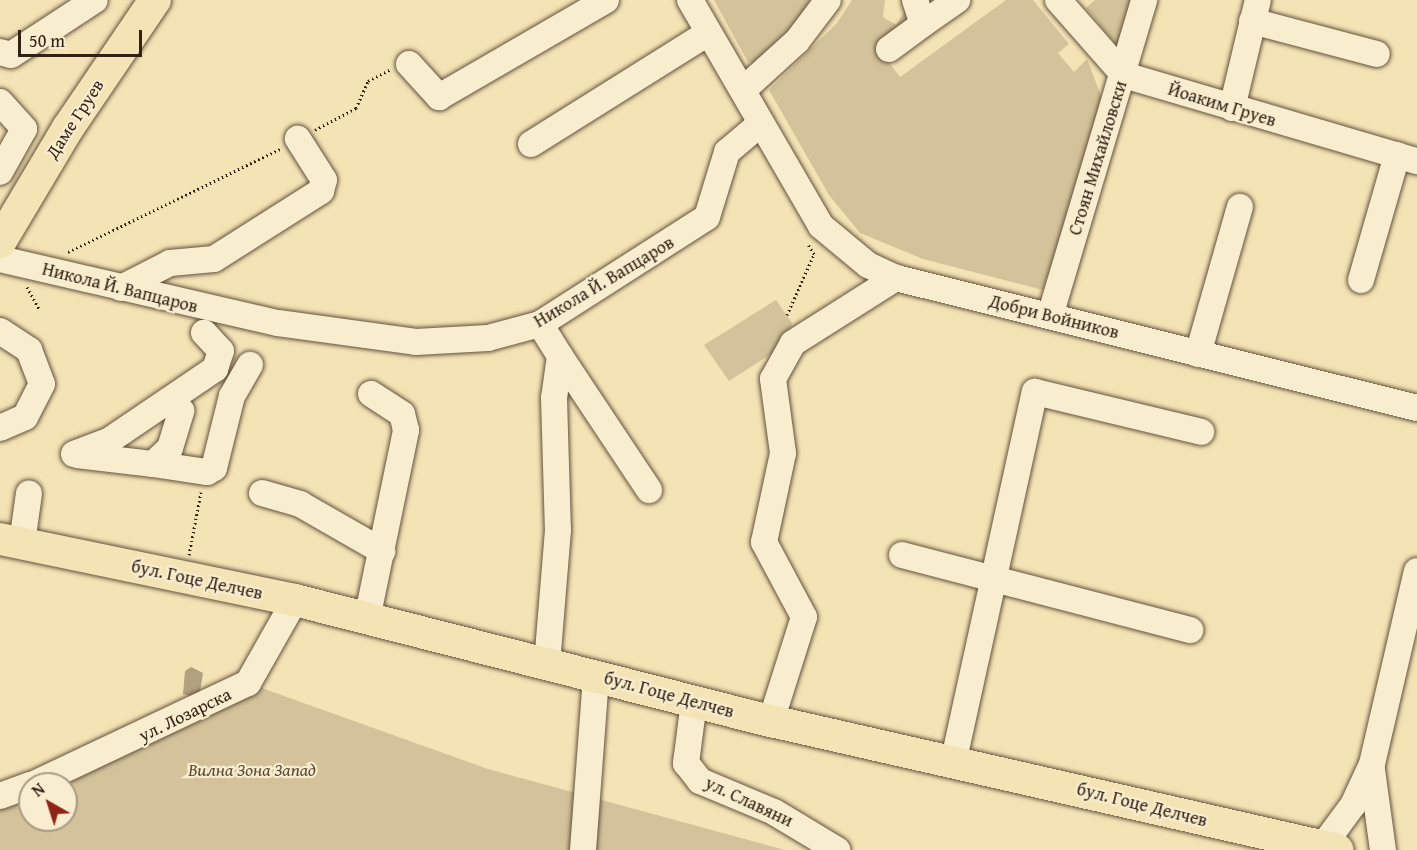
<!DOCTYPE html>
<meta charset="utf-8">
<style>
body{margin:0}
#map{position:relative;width:1417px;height:850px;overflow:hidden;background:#f4e3b5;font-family:"Gentium Book Plus",serif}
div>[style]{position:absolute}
.green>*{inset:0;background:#d3c29a}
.water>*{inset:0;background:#b2a17e}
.path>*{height:3px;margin-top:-1.5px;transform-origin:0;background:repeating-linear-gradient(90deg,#332114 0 1.5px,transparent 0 4.5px)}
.roads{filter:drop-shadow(0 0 2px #63523c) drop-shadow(0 0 2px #63523c)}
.minor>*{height:26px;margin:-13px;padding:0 13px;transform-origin:13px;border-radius:13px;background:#f8edcf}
.major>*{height:32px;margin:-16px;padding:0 16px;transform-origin:16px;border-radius:16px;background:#f4e3b5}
span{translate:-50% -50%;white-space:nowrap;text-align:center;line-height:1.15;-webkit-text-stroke:4.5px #f8edcf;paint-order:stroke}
.street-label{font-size:18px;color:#332114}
.park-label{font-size:18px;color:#5b4936;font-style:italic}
.north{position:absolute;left:18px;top:772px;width:60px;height:60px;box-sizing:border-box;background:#f8edcf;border:2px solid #a99b84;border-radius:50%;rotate:321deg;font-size:16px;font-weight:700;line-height:24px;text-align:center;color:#332114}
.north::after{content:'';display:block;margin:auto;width:21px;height:27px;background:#8f2418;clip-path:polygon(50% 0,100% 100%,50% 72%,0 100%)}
.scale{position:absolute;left:18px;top:30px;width:124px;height:27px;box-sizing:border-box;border:3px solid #332114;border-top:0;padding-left:8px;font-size:18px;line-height:21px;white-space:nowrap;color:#332114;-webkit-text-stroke:4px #f8edcf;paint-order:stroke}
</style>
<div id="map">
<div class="green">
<i style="clip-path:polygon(714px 0,820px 0,758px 63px,748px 62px)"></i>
<i style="clip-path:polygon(852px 0,885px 0,883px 17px,896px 25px,911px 2px,915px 19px,879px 49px,900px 77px,1006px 0,1033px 0,1069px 44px,1058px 53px,1074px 72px,1087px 59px,1103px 101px,1043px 290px,923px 259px,860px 233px,829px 195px,769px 90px,837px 23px)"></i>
<i style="clip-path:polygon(1095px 0,1139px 0,1127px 38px,1117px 46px,1086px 8px)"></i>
<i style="clip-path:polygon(776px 300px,792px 323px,785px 345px,729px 381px,704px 345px)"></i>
<i style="clip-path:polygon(248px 683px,488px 769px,785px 850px,0 850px,0 796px,30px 785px,30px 820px,66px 820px,66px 784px,34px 784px)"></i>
</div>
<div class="water">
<i style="clip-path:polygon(191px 667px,203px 673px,199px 698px,183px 694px,185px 671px)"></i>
</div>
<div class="path">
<i style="left:315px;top:130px;width:47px;rotate:-28.2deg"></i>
<i style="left:356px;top:108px;width:30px;rotate:-66deg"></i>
<i style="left:368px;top:81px;width:25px;rotate:-27deg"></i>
<i style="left:68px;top:252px;width:236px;rotate:-25.9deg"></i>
<i style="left:27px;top:287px;width:25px;rotate:61deg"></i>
<i style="left:787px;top:315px;width:67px;rotate:-66.1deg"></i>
<i style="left:814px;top:254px;width:12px;rotate:-121deg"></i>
<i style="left:189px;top:555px;width:64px;rotate:-79.2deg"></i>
</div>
<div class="roads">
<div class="minor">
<i style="left:690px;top:0;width:261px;rotate:59.9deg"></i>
<i style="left:821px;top:226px;width:61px;rotate:39.7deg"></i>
<i style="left:868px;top:265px;width:31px;rotate:25deg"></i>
<i style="left:896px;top:278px;width:537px;rotate:14.01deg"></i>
<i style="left:915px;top:0;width:25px;rotate:72deg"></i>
<i style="left:923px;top:24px;width:42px;rotate:-35.2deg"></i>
<i style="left:1058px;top:0;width:100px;rotate:48.7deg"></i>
<i style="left:1124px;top:75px;width:305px;rotate:16.4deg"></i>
<i style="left:1252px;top:21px;width:129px;rotate:14.8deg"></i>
<i style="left:889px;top:49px;width:42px;rotate:-36.3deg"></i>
<i style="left:0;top:52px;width:11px;rotate:15deg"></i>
<i style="left:11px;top:55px;width:100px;rotate:-33.2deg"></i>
<i style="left:409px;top:64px;width:45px;rotate:47.7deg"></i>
<i style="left:439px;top:97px;width:193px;rotate:-30.1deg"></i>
<i style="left:743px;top:90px;width:73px;rotate:-42.2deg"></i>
<i style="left:797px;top:41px;width:51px;rotate:-52.9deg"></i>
<i style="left:0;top:102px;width:36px;rotate:48deg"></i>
<i style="left:24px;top:129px;width:49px;rotate:119.2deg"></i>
<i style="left:1232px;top:108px;width:111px;rotate:-76.5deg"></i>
<i style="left:531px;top:144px;width:209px;rotate:-32.1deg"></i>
<i style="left:0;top:259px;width:285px;rotate:13deg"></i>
<i style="left:278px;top:323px;width:139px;rotate:7.8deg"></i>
<i style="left:416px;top:342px;width:72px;rotate:-3.2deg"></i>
<i style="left:488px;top:338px;width:54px;rotate:-15.1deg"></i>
<i style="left:540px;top:324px;width:198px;rotate:-32.6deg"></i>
<i style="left:707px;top:217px;width:68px;rotate:-72.9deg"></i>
<i style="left:727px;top:152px;width:43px;rotate:-40.3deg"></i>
<i style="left:1361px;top:280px;width:130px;rotate:-73.9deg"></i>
<i style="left:121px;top:288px;width:55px;rotate:-27deg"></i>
<i style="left:170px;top:263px;width:44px;rotate:-5.2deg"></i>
<i style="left:214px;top:259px;width:127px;rotate:-32.4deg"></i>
<i style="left:321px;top:191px;width:11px;rotate:-75deg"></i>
<i style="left:324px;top:180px;width:49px;rotate:-122.4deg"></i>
<i style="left:1050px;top:316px;width:330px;rotate:-73.4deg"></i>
<i style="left:540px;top:324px;width:38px;rotate:58deg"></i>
<i style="left:560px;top:356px;width:42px;rotate:98.1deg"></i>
<i style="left:554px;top:398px;width:132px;rotate:88.3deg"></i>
<i style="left:558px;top:530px;width:135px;rotate:94.7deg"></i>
<i style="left:0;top:331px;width:35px;rotate:33deg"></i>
<i style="left:29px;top:350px;width:36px;rotate:69deg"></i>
<i style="left:42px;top:384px;width:37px;rotate:117deg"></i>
<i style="left:25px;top:417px;width:27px;rotate:156deg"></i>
<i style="left:1198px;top:354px;width:153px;rotate:-74.1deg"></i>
<i style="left:560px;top:356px;width:161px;rotate:56.4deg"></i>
<i style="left:74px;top:454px;width:39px;rotate:-21deg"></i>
<i style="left:110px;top:440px;width:127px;rotate:-34.1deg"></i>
<i style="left:215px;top:369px;width:19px;rotate:-72deg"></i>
<i style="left:221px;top:351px;width:25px;rotate:-133deg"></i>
<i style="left:77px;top:455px;width:77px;rotate:6.8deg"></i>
<i style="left:153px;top:464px;width:23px;rotate:-43deg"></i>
<i style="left:170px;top:448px;width:39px;rotate:-73deg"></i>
<i style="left:153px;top:464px;width:55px;rotate:8.4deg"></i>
<i style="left:207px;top:472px;width:8px;rotate:-30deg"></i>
<i style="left:214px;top:468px;width:74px;rotate:-76deg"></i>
<i style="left:232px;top:396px;width:36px;rotate:-60deg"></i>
<i style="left:262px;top:493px;width:40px;rotate:16deg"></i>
<i style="left:300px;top:504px;width:95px;rotate:29.8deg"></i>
<i style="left:22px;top:543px;width:50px;rotate:-82deg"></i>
<i style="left:902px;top:555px;width:298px;rotate:14.6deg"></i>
<i style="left:367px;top:619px;width:193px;rotate:-78.3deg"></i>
<i style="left:406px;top:430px;width:16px;rotate:-104deg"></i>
<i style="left:402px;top:414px;width:37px;rotate:-147deg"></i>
<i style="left:694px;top:702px;width:62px;rotate:97.5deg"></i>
<i style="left:686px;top:763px;width:23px;rotate:52deg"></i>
<i style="left:700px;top:781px;width:80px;rotate:22.7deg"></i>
<i style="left:774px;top:812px;width:74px;rotate:31.1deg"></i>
<i style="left:771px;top:721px;width:109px;rotate:-72.4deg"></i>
<i style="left:804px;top:617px;width:85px;rotate:-118.1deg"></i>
<i style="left:764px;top:542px;width:91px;rotate:-77.9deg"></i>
<i style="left:783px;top:453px;width:75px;rotate:-97.7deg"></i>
<i style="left:773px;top:379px;width:41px;rotate:-60.9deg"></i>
<i style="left:793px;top:343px;width:122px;rotate:-32.3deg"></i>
<i style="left:954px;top:759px;width:376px;rotate:-77.6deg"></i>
<i style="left:1035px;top:392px;width:171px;rotate:13.5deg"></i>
<i style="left:1372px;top:770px;width:81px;rotate:82.2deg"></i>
<i style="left:34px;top:784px;width:237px;rotate:-25.3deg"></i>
<i style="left:248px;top:683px;width:95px;rotate:-60.5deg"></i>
<i style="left:0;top:796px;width:32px;rotate:-20deg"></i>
<i style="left:1322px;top:847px;width:52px;rotate:-53.6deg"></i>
<i style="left:1353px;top:805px;width:45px;rotate:-65.1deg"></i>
<i style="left:1372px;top:764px;width:198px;rotate:-76.9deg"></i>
<i style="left:583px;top:850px;width:174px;rotate:-85.7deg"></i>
</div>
<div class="major">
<i style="left:0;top:242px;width:133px;rotate:-59.2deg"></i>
<i style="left:68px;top:128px;width:155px;rotate:-55.8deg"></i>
<i style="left:0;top:539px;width:301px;rotate:11.7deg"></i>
<i style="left:295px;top:600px;width:491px;rotate:14.3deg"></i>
<i style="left:771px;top:721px;width:581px;rotate:12.82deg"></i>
</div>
</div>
<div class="street-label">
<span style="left:1222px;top:105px;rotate:17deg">Йоаким Груев</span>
<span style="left:75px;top:119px;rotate:-57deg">Даме Груев</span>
<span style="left:1098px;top:158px;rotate:-73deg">Стоян Михайловски</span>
<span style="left:604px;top:282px;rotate:-31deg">Никола Й. Вапцаров</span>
<span style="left:120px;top:288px;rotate:14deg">Никола Й. Вапцаров</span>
<span style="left:1054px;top:317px;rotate:14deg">Добри Войников</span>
<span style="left:197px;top:580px;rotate:12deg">бул. Гоце Делчев</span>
<span style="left:669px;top:695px;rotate:15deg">бул. Гоце Делчев</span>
<span style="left:185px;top:715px;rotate:-26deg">ул. Лозарска</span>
<span style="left:749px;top:802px;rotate:25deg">ул. Славяни</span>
<span style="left:1142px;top:805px;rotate:14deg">бул. Гоце Делчев</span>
</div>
<div class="park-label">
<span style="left:252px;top:770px">Вилна Зона Запад</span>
</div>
<div class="north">N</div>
<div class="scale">50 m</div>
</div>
